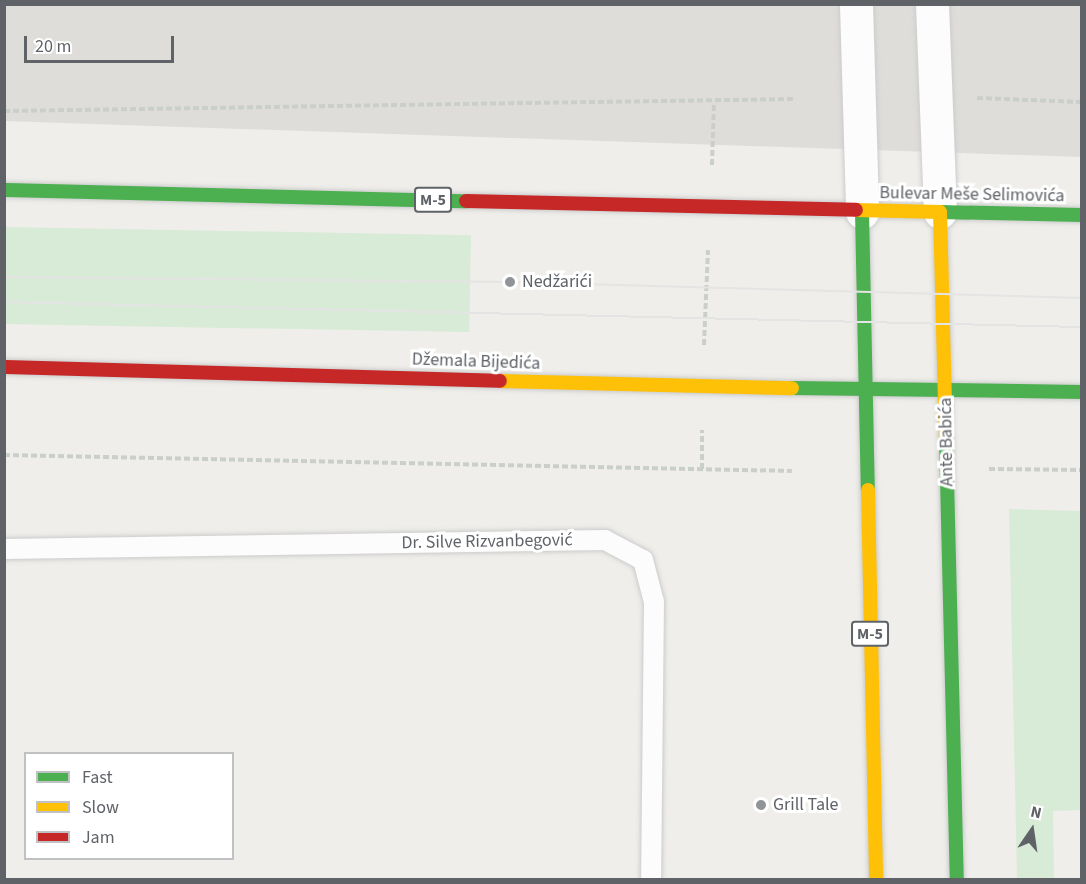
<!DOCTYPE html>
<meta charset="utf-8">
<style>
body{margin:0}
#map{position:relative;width:1086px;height:884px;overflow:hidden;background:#efeeea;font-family:"Source Sans 3",sans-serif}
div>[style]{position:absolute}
.industrial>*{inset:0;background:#dfddda}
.green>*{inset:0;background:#d8ebd6;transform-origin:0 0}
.path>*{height:4px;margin-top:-2px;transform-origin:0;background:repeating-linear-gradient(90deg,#cacfcc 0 6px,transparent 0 9px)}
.roads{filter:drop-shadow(0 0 2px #cbcccc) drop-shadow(0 0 2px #cbcccc)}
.lane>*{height:20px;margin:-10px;padding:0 10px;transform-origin:10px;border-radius:10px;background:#fdfcfc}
.street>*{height:33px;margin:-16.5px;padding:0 16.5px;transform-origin:16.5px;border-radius:16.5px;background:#fdfcfc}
.fast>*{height:14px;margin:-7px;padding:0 7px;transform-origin:7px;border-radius:7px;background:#4caf50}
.slow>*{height:14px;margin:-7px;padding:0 7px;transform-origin:7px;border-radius:7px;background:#ffc107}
.jam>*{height:14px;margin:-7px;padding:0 7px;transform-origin:7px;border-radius:7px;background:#c62828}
.tram>*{height:1.5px;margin:-0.75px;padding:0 0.75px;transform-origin:0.75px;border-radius:0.75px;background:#e4e4e4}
.dots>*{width:16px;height:16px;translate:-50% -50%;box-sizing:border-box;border:3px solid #fff;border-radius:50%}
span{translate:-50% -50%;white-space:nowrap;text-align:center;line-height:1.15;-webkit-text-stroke:6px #fff;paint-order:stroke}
.shield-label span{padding:2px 4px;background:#fff;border:2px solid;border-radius:4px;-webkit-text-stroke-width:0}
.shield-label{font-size:16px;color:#5f6368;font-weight:700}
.street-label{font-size:18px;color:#5f6368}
.poi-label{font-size:18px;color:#5f6368}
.left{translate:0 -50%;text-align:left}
.frame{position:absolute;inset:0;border:6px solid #5f6368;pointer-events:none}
.legend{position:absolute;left:24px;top:752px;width:210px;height:108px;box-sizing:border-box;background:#fff;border:2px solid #bfc1c3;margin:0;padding:8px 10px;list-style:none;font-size:18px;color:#5f6368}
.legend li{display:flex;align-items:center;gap:12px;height:30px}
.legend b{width:30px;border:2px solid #bfc1c3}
.north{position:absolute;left:1002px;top:800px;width:60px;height:60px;-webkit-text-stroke:4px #fff;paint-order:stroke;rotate:13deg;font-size:16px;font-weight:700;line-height:24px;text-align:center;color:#5f6368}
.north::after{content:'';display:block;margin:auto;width:21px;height:27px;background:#5f6368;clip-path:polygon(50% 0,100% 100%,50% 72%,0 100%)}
.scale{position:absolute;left:24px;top:36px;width:150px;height:27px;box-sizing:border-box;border:3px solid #5f6368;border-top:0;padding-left:8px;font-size:18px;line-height:21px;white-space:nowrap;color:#5f6368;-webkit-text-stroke:4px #fff;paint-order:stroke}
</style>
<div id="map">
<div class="industrial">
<i style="clip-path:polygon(5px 5px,1081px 5px,1081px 157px,5px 121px)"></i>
</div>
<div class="green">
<i style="left:5px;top:227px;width:466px;height:97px;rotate:1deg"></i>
<i style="clip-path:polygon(1009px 509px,1081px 511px,1081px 810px,1053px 811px,1054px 879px,1017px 879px)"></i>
</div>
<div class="path">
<i style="left:977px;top:98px;width:105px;rotate:2.2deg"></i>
<i style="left:4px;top:111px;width:789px;rotate:-0.87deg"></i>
<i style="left:712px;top:165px;width:63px;rotate:-88.2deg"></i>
<i style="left:704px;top:345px;width:95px;rotate:-87.6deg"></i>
<i style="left:4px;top:455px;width:788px;rotate:1.16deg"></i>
<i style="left:702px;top:469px;width:39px;rotate:-90deg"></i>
<i style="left:989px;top:469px;width:93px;rotate:0.6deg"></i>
</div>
<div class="roads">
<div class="lane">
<i style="left:4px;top:549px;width:601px;rotate:-0.86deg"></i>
<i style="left:605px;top:540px;width:43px;rotate:27.8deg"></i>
<i style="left:643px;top:560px;width:43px;rotate:75.3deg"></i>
<i style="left:654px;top:602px;width:278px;rotate:90.6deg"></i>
</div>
<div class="street">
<i style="left:856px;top:4px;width:208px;rotate:88.3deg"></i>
<i style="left:932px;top:4px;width:208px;rotate:87.8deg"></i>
</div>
<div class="fast">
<i style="left:4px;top:190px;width:462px;rotate:1.4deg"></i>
<i style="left:862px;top:212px;width:278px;rotate:88.8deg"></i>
<i style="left:940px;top:212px;width:142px;rotate:1.2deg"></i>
<i style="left:792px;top:388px;width:155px;rotate:0.7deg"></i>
<i style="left:947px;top:390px;width:135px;rotate:0.8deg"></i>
<i style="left:946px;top:438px;width:442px;rotate:88.6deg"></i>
</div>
<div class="slow">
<i style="left:856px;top:210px;width:84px;rotate:1.4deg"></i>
<i style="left:940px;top:212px;width:226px;rotate:88.5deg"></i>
<i style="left:500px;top:381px;width:292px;rotate:1.4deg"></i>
<i style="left:868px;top:490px;width:390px;rotate:88.8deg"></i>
</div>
<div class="jam">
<i style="left:466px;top:201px;width:390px;rotate:1.3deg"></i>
<i style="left:4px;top:367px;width:496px;rotate:1.6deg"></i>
</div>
</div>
<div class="tram">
<i style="left:4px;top:277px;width:506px;rotate:0.57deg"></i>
<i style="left:510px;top:282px;width:572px;rotate:1.6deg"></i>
<i style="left:4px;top:302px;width:1078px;rotate:1.33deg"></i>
</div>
<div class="dots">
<i style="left:510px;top:282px;background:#919496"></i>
<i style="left:761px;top:805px;background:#919496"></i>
</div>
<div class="shield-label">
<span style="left:433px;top:200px">M-5</span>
<span style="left:870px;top:634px">M-5</span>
</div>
<div class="street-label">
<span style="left:972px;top:195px;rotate:1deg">Bulevar Meše Selimovića</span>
<span style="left:476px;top:362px;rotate:2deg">Džemala Bijedića</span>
<span style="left:947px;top:442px;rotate:-91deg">Ante Babića</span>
<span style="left:487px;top:542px;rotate:-1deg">Dr. Silve Rizvanbegović</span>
</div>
<div class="poi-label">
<span class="left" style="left:522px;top:282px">Nedžarići</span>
<span class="left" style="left:773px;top:805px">Grill Tale</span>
</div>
<div class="frame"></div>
<ul class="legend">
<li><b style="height:8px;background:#4caf50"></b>Fast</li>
<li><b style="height:8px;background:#ffc107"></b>Slow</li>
<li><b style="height:8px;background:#c62828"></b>Jam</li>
</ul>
<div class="north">N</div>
<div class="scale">20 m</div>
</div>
